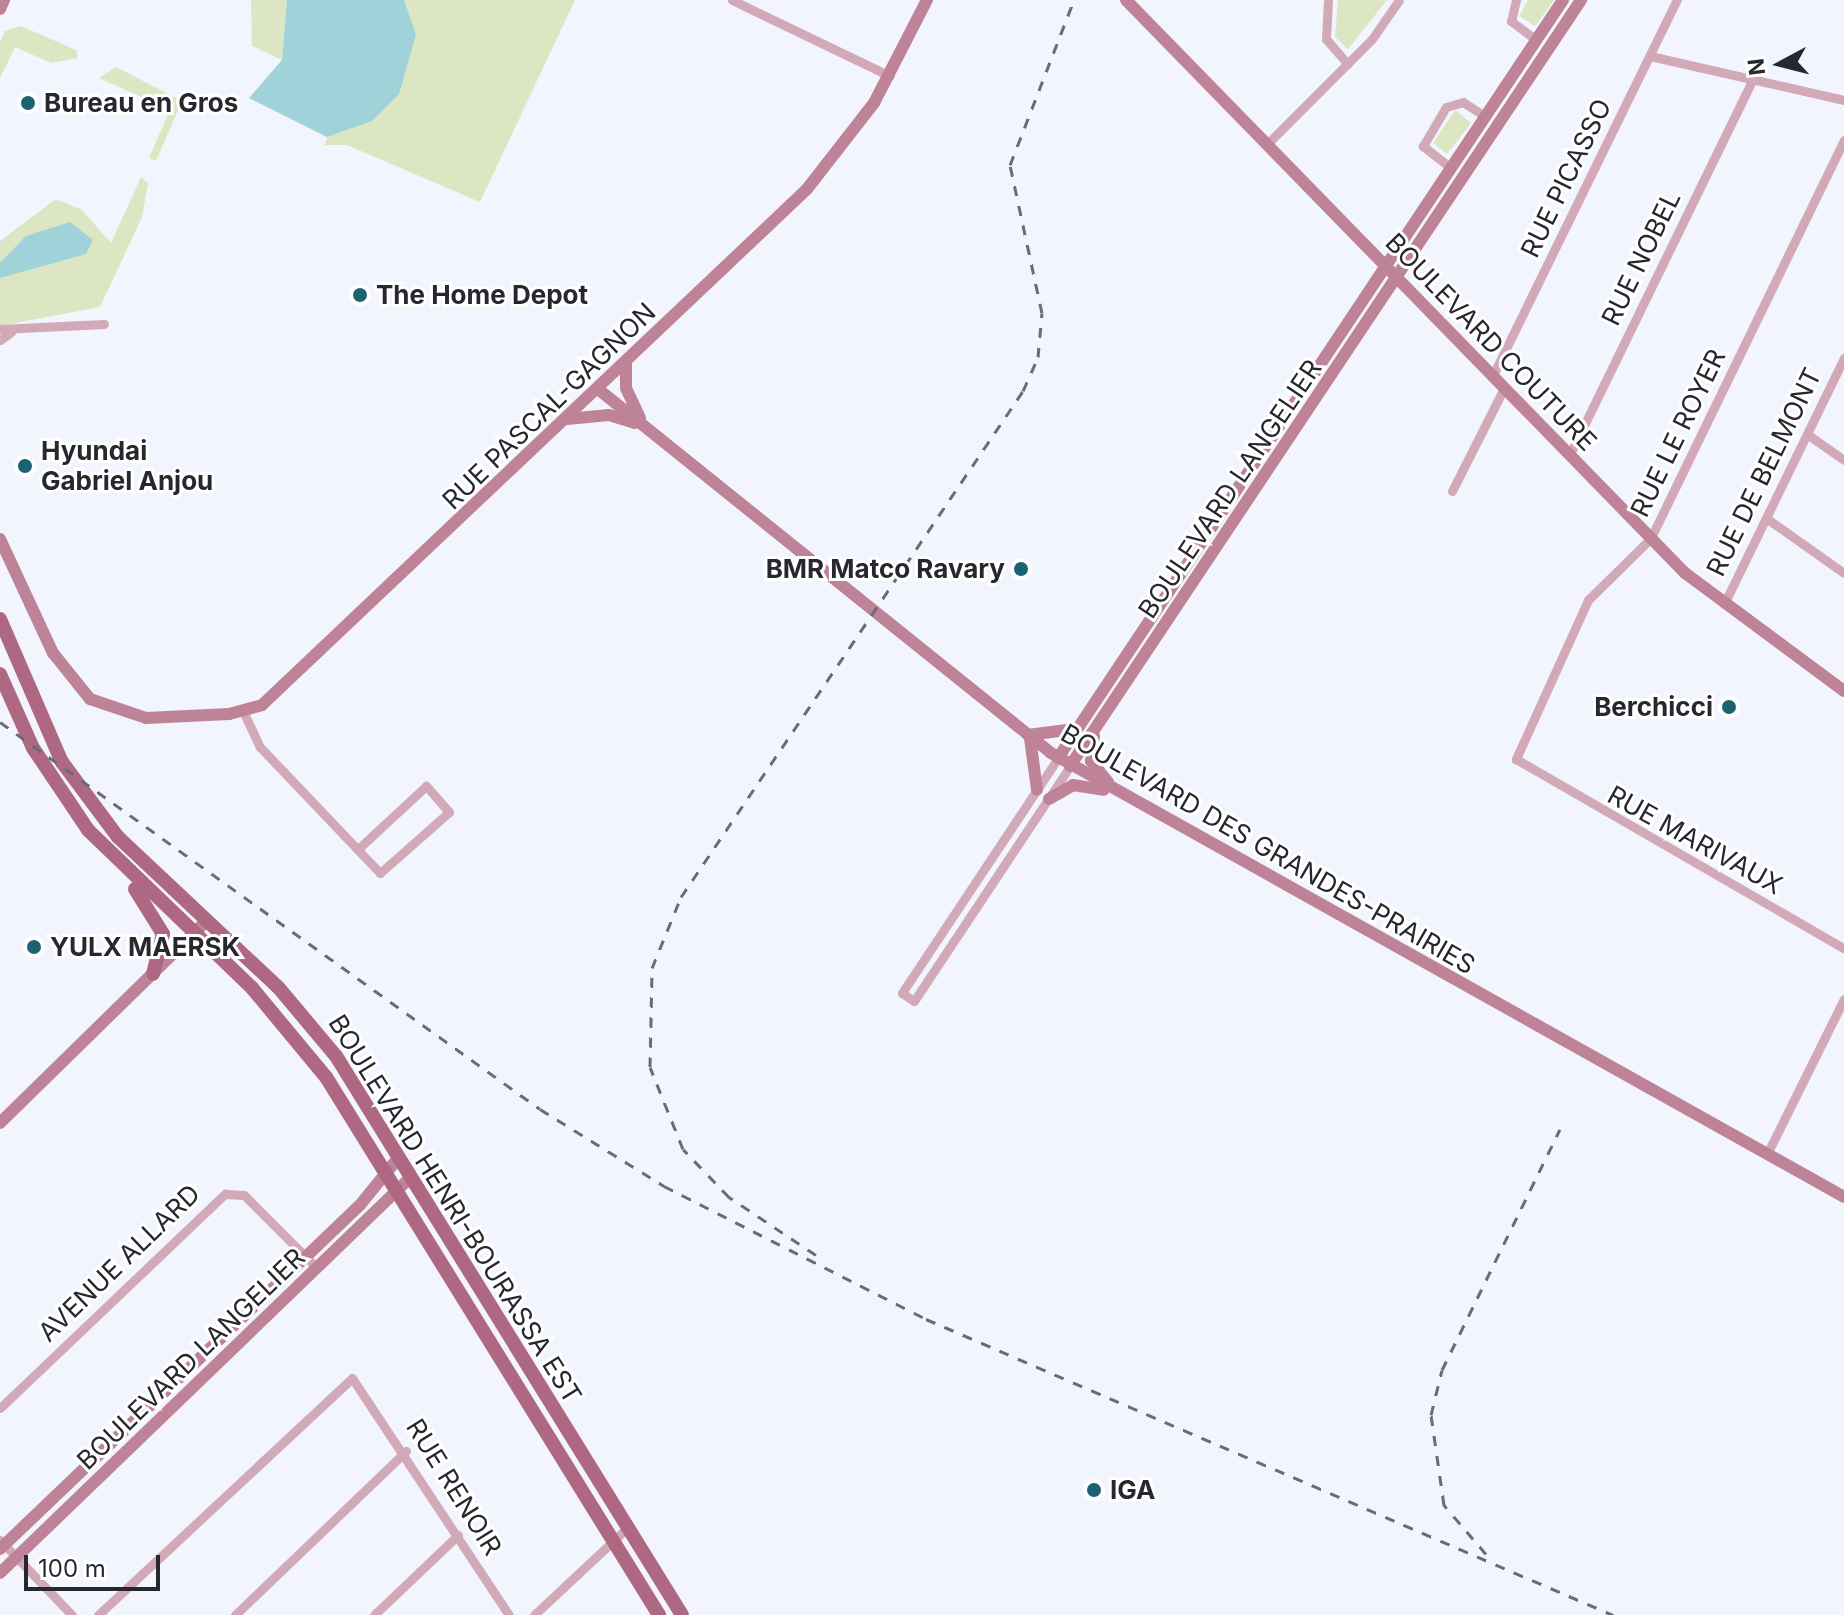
<!DOCTYPE html>
<style>
body{margin:0}
#map{position:relative;width:1844px;height:1615px;overflow:hidden;background:#f2f4fe;font-family:Inter,sans-serif}
div>[style]{position:absolute}
.green>*{inset:0;background:#dce6c2}
.water>*{inset:0;background:#a0d2da}
.street>*{height:9px;margin:-4.5px;padding:0 4.5px;transform-origin:4.5px;border-radius:4.5px;background:#d2a9b6}
.secondary>*{height:12px;margin:-6px;padding:0 6px;transform-origin:6px;border-radius:6px;background:#be8397}
.primary>*{height:14px;margin:-7px;padding:0 7px;transform-origin:7px;border-radius:7px;background:#af6881}
.rail>*{height:3px;margin-top:-1.5px;transform-origin:0;background:repeating-linear-gradient(90deg,#6a6c72 0 10px,transparent 0 20px)}
.dots>*{width:22px;height:22px;translate:-50% -50%;box-sizing:border-box;border:4px solid #fff;border-radius:50%}
span{translate:-50% -50%;white-space:nowrap;text-align:center;line-height:1.15;-webkit-text-stroke:6px #fff;paint-order:stroke}
.poi-label{font-size:26px;color:#27282d;font-weight:700}
.left{translate:0 -50%;text-align:left}
.right{translate:-100% -50%;text-align:right}
.street-label{font-size:26px;color:#27282d}
.north{position:absolute;left:1740px;top:24px;width:80px;height:80px;-webkit-text-stroke:6px #fff;paint-order:stroke;rotate:263deg;font-size:22px;font-weight:700;line-height:32px;text-align:center;color:#27282d}
.north::after{content:'';display:block;margin:auto;width:28px;height:36px;background:#27282d;clip-path:polygon(50% 0,100% 100%,50% 72%,0 100%)}
.scale{position:absolute;left:24px;top:1555px;width:136px;height:36px;box-sizing:border-box;border:4px solid #27282d;border-top:0;padding-left:10px;font-size:24px;line-height:28px;white-space:nowrap;color:#27282d;-webkit-text-stroke:6px #fff;paint-order:stroke}
</style>
<div id="map">
<div class="green">
<i style="clip-path:polygon(251px 0,287px 0,282px 60px,252px 46px)"></i>
<i style="clip-path:polygon(404px 0,575px 0,480px 202px,347px 145px,325px 145px,327px 137px,372px 121px)"></i>
<i style="clip-path:polygon(1338px 0,1387px 0,1348px 49px,1335px 37px)"></i>
<i style="clip-path:polygon(1528px 0,1554px 0,1535px 26px,1519px 16px)"></i>
<i style="clip-path:polygon(21px 26px,76px 50px,78px 58px,51px 63px,15px 47px,0 78px,0 42px,5px 31px)"></i>
<i style="clip-path:polygon(116px 67px,176px 98px,179px 108px,156px 161px,149px 158px,170px 110px,99px 78px)"></i>
<i style="clip-path:polygon(1455px 110px,1471px 123px,1447px 154px,1433px 143px)"></i>
<i style="clip-path:polygon(141px 177px,148px 183px,142px 217px,100px 307px,0 326px,0 241px,56px 199px,82px 210px,111px 243px)"></i>
</div>
<div class="water">
<i style="clip-path:polygon(287px 0,404px 0,416px 35px,399px 94px,372px 121px,327px 137px,249px 98px,282px 60px)"></i>
<i style="clip-path:polygon(70px 222px,93px 240px,86px 254px,0 278px,0 263px,26px 236px)"></i>
</div>
<div class="street">
<i style="left:732px;top:0;width:175px;rotate:25.7deg"></i>
<i style="left:1328px;top:0;width:39px;rotate:93deg"></i>
<i style="left:1326px;top:39px;width:33px;rotate:49deg"></i>
<i style="left:1516px;top:0;width:22px;rotate:103deg"></i>
<i style="left:1511px;top:21px;width:31px;rotate:37deg"></i>
<i style="left:1650px;top:56px;width:199px;rotate:12.8deg"></i>
<i style="left:1844px;top:140px;width:442px;rotate:115.9deg"></i>
<i style="left:1651px;top:538px;width:88px;rotate:135.5deg"></i>
<i style="left:1588px;top:600px;width:175px;rotate:114.4deg"></i>
<i style="left:1516px;top:759px;width:379px;rotate:30deg"></i>
<i style="left:1267px;top:144px;width:148px;rotate:-45deg"></i>
<i style="left:1372px;top:39px;width:47px;rotate:-55.3deg"></i>
<i style="left:1451px;top:168px;width:36px;rotate:-142deg"></i>
<i style="left:1423px;top:146px;width:45px;rotate:-59.5deg"></i>
<i style="left:1446px;top:107px;width:18px;rotate:-16deg"></i>
<i style="left:1463px;top:102px;width:27px;rotate:33deg"></i>
<i style="left:0;top:329px;width:104px;rotate:-2.8deg"></i>
<i style="left:0;top:340px;width:14px;rotate:-36deg"></i>
<i style="left:1493px;top:375px;width:418px;rotate:-63.9deg"></i>
<i style="left:1807px;top:434px;width:45px;rotate:35.1deg"></i>
<i style="left:1570px;top:454px;width:415px;rotate:-64deg"></i>
<i style="left:1452px;top:491px;width:115px;rotate:-63.2deg"></i>
<i style="left:1766px;top:518px;width:95px;rotate:35.2deg"></i>
<i style="left:1724px;top:604px;width:274px;rotate:-64deg"></i>
<i style="left:243px;top:711px;width:40px;rotate:65deg"></i>
<i style="left:260px;top:747px;width:174px;rotate:46.4deg"></i>
<i style="left:380px;top:873px;width:92px;rotate:-41.5deg"></i>
<i style="left:449px;top:812px;width:35px;rotate:-131deg"></i>
<i style="left:426px;top:786px;width:93px;rotate:137.2deg"></i>
<i style="left:1058px;top:758px;width:282px;rotate:123.6deg"></i>
<i style="left:902px;top:993px;width:14px;rotate:34deg"></i>
<i style="left:914px;top:1001px;width:282px;rotate:-56.4deg"></i>
<i style="left:1767px;top:1154px;width:173px;rotate:-63.6deg"></i>
<i style="left:0;top:1408px;width:311px;rotate:-43.6deg"></i>
<i style="left:225px;top:1194px;width:19px;rotate:3deg"></i>
<i style="left:244px;top:1195px;width:103px;rotate:45deg"></i>
<i style="left:0;top:1540px;width:104px;rotate:46.2deg"></i>
<i style="left:98px;top:1615px;width:347px;rotate:-43deg"></i>
<i style="left:352px;top:1378px;width:284px;rotate:56.5deg"></i>
<i style="left:235px;top:1615px;width:237px;rotate:-43.8deg"></i>
<i style="left:374px;top:1615px;width:116px;rotate:-43.6deg"></i>
<i style="left:534px;top:1615px;width:127px;rotate:-43.1deg"></i>
</div>
<div class="secondary">
<i style="left:1126px;top:0;width:801px;rotate:45.71deg"></i>
<i style="left:1685px;top:573px;width:198px;rotate:36.6deg"></i>
<i style="left:0;top:9px;width:10px;rotate:-66deg"></i>
<i style="left:626px;top:363px;width:25px;rotate:90deg"></i>
<i style="left:626px;top:388px;width:33px;rotate:65deg"></i>
<i style="left:598px;top:389px;width:581px;rotate:38.78deg"></i>
<i style="left:1051px;top:753px;width:909px;rotate:29.24deg"></i>
<i style="left:567px;top:419px;width:42px;rotate:-5.4deg"></i>
<i style="left:609px;top:415px;width:27px;rotate:17deg"></i>
<i style="left:0;top:539px;width:126px;rotate:65.1deg"></i>
<i style="left:53px;top:653px;width:59px;rotate:51.2deg"></i>
<i style="left:90px;top:699px;width:59px;rotate:18.7deg"></i>
<i style="left:146px;top:718px;width:83px;rotate:-2.8deg"></i>
<i style="left:229px;top:714px;width:34px;rotate:-15deg"></i>
<i style="left:262px;top:705px;width:751px;rotate:-43.43deg"></i>
<i style="left:807px;top:189px;width:109px;rotate:-52.1deg"></i>
<i style="left:874px;top:103px;width:116px;rotate:-62.8deg"></i>
<i style="left:1028px;top:735px;width:47px;rotate:-7.3deg"></i>
<i style="left:1094px;top:736px;width:25px;rotate:97deg"></i>
<i style="left:1091px;top:761px;width:27px;rotate:51deg"></i>
<i style="left:1030px;top:738px;width:52px;rotate:82.3deg"></i>
<i style="left:1058px;top:758px;width:911px;rotate:-56.33deg"></i>
<i style="left:1070px;top:766px;width:921px;rotate:-56.29deg"></i>
<i style="left:1049px;top:799px;width:28px;rotate:-30deg"></i>
<i style="left:1073px;top:785px;width:31px;rotate:9deg"></i>
<i style="left:0;top:1123px;width:290px;rotate:-44.4deg"></i>
<i style="left:0;top:1549px;width:498px;rotate:-43.7deg"></i>
<i style="left:360px;top:1205px;width:62px;rotate:-50.9deg"></i>
<i style="left:0;top:1573px;width:571px;rotate:-43.94deg"></i>
</div>
<div class="primary">
<i style="left:0;top:619px;width:156px;rotate:66.6deg"></i>
<i style="left:62px;top:762px;width:94px;rotate:53.3deg"></i>
<i style="left:118px;top:837px;width:219px;rotate:43.2deg"></i>
<i style="left:278px;top:987px;width:90px;rotate:50deg"></i>
<i style="left:336px;top:1056px;width:657px;rotate:58.24deg"></i>
<i style="left:0;top:674px;width:81px;rotate:66deg"></i>
<i style="left:33px;top:748px;width:99px;rotate:56.1deg"></i>
<i style="left:88px;top:830px;width:228px;rotate:43.9deg"></i>
<i style="left:252px;top:988px;width:116px;rotate:50.3deg"></i>
<i style="left:326px;top:1077px;width:633px;rotate:58.24deg"></i>
<i style="left:135px;top:889px;width:53px;rotate:58.1deg"></i>
<i style="left:163px;top:934px;width:41px;rotate:104deg"></i>
</div>
<div class="rail">
<i style="left:0;top:722px;width:664px;rotate:35.63deg"></i>
<i style="left:540px;top:1109px;width:146px;rotate:31.8deg"></i>
<i style="left:664px;top:1186px;width:294px;rotate:26.9deg"></i>
<i style="left:926px;top:1319px;width:748px;rotate:23.31deg"></i>
<i style="left:816px;top:1255px;width:105px;rotate:-146.3deg"></i>
<i style="left:729px;top:1197px;width:66px;rotate:-133.8deg"></i>
<i style="left:683px;top:1149px;width:88px;rotate:-111.9deg"></i>
<i style="left:650px;top:1067px;width:99px;rotate:-88.8deg"></i>
<i style="left:652px;top:968px;width:77px;rotate:-67.8deg"></i>
<i style="left:681px;top:897px;width:611px;rotate:-55.95deg"></i>
<i style="left:1023px;top:391px;width:37px;rotate:-66deg"></i>
<i style="left:1038px;top:357px;width:44px;rotate:-84.8deg"></i>
<i style="left:1042px;top:313px;width:151px;rotate:-102.2deg"></i>
<i style="left:1010px;top:165px;width:177px;rotate:-68.8deg"></i>
<i style="left:1486px;top:1554px;width:65px;rotate:-130.6deg"></i>
<i style="left:1444px;top:1505px;width:91px;rotate:-98.2deg"></i>
<i style="left:1431px;top:1415px;width:46px;rotate:-76.3deg"></i>
<i style="left:1442px;top:1370px;width:268px;rotate:-63.9deg"></i>
</div>
<div class="dots">
<i style="left:28px;top:103px;background:#1b6372"></i>
<i style="left:360px;top:295px;background:#1b6372"></i>
<i style="left:25px;top:466px;background:#1b6372"></i>
<i style="left:1021px;top:569px;background:#1b6372"></i>
<i style="left:1729px;top:707px;background:#1b6372"></i>
<i style="left:34px;top:947px;background:#1b6372"></i>
<i style="left:1094px;top:1490px;background:#1b6372"></i>
</div>
<div class="poi-label">
<span class="left" style="left:44px;top:103px">Bureau en Gros</span>
<span class="left" style="left:376px;top:295px">The Home Depot</span>
<span class="left" style="left:41px;top:466px">Hyundai<br>Gabriel Anjou</span>
<span class="right" style="left:1005px;top:569px">BMR Matco Ravary</span>
<span class="right" style="left:1713px;top:707px">Berchicci</span>
<span class="left" style="left:50px;top:947px">YULX MAERSK</span>
<span class="left" style="left:1110px;top:1490px">IGA</span>
</div>
<div class="street-label">
<span style="left:1566px;top:178px;rotate:-64deg">RUE PICASSO</span>
<span style="left:1641px;top:258px;rotate:-64deg">RUE NOBEL</span>
<span style="left:1491px;top:342px;rotate:46deg">BOULEVARD COUTURE</span>
<span style="left:549px;top:406px;rotate:-44deg">RUE PASCAL-GAGNON</span>
<span style="left:1678px;top:433px;rotate:-64deg">RUE LE ROYER</span>
<span style="left:1764px;top:472px;rotate:-64deg">RUE DE BELMONT</span>
<span style="left:1230px;top:489px;rotate:-56deg">BOULEVARD LANGELIER</span>
<span style="left:1695px;top:840px;rotate:29deg">RUE MARIVAUX</span>
<span style="left:1268px;top:849px;rotate:30deg">BOULEVARD DES GRANDES-PRAIRIES</span>
<span style="left:455px;top:1209px;rotate:58deg">BOULEVARD HENRI-BOURASSA EST</span>
<span style="left:119px;top:1263px;rotate:-44deg">AVENUE ALLARD</span>
<span style="left:191px;top:1359px;rotate:-44deg">BOULEVARD LANGELIER</span>
<span style="left:454px;top:1487px;rotate:58deg">RUE RENOIR</span>
</div>
<div class="north">N</div>
<div class="scale">100 m</div>
</div>
